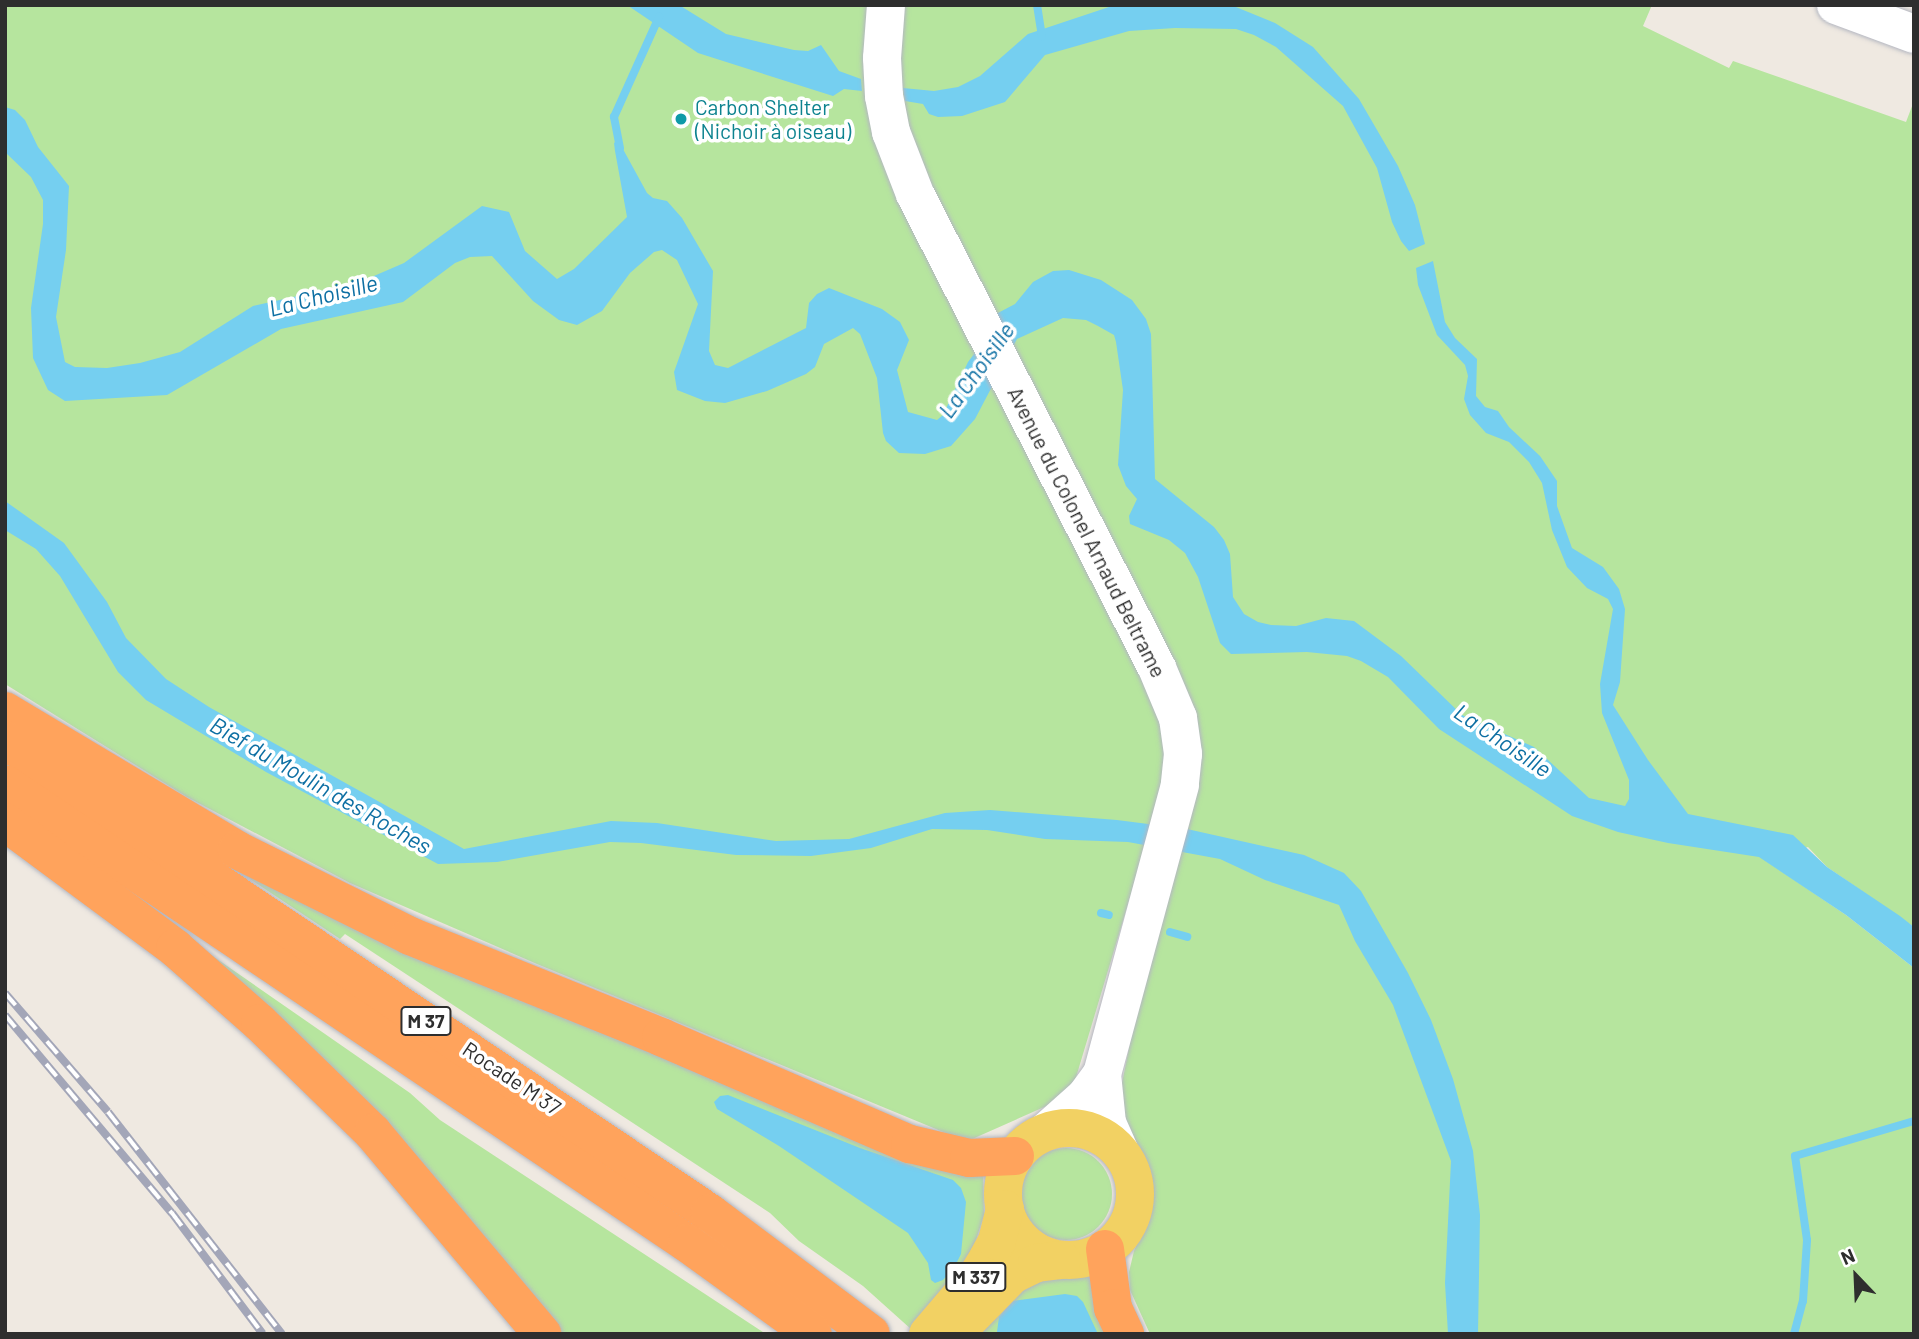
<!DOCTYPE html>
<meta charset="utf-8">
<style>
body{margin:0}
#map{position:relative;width:1919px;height:1339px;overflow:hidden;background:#efe9e1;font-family:Barlow,sans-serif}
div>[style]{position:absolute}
.green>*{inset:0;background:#b6e59e}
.round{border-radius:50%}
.water>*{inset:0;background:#75cff0}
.stream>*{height:8px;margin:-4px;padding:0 4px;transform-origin:4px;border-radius:4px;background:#75cff0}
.roads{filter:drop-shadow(0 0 2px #b4b7c1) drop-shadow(0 0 2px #b4b7c1)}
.secondary>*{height:38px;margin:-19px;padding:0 19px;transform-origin:19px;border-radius:19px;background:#fff}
.primary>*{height:38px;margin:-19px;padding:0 19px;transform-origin:19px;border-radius:19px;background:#f2d163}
.primary>.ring{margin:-19px;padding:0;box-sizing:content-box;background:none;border:38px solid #f2d163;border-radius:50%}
.highway>*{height:38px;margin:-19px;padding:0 19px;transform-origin:19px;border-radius:19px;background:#ffa35c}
.rail>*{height:8px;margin-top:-4px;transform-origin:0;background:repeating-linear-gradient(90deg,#fff 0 16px,#a3a6b8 0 32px);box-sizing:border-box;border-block:2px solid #a3a6b8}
.dots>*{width:19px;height:19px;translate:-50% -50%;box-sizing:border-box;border:4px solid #fff;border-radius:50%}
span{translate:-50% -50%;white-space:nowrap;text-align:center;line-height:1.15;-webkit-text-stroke:7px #fff;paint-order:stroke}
.shield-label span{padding:2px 5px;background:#fff;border:2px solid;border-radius:5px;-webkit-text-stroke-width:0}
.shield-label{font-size:19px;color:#2e2e2e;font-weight:700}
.culture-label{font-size:21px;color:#0d838f}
.left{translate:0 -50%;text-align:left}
.street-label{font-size:21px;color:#2e2e2e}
.water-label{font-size:23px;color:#0d6fa3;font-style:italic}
.frame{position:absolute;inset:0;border:7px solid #2e2e2e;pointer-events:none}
.north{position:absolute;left:1821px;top:1241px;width:70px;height:70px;-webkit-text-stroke:5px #fff;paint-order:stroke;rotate:337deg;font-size:19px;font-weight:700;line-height:28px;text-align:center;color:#2e2e2e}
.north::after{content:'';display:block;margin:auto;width:24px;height:32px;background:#2e2e2e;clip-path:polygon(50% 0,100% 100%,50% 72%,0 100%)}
</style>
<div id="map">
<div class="green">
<i style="clip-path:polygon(5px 5px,1652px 5px,1643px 26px,1729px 68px,1733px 61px,1906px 122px,1914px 101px,1914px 927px,1827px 867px,1808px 847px,1766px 861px,1846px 915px,1914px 968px,1914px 1334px,1150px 1334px,1130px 1290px,1129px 1272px,1134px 1251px,1149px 1217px,1151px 1193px,1146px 1166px,1124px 1117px,1120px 1093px,1142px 983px,1137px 874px,1074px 1084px,1060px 1100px,970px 1140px,948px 1134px,537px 964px,350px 883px,187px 797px,5px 684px)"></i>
<i style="clip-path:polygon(241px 873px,983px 1169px,984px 1215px,971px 1256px,912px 1330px,863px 1286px,799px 1241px,770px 1213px,345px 934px,340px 939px)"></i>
<i style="clip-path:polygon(204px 950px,410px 1093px,440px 1120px,766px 1334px,563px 1334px,518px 1277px)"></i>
<i class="round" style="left:1020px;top:1148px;width:92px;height:92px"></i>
<i style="clip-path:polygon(1097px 1270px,1113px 1334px,969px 1334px,1009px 1288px,1065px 1274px)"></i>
</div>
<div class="water">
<i style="clip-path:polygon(627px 5px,679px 5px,726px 34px,794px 50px,808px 51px,821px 45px,839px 71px,861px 79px,862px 91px,844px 89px,833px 96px,698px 53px)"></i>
<i style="clip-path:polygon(1115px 5px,1231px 5px,1275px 23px,1313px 47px,1359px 99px,1398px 166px,1415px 205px,1425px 244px,1409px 251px,1401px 241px,1392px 222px,1377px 168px,1343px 106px,1276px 47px,1254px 35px,1236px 29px,1175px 28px,1129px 31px,1045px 55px,1005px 102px,962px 116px,938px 117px,929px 114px,923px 104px,905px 101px,903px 88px,934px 91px,958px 87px,980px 76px,1028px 34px)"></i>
<i style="clip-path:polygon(5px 107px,15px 110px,25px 120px,38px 147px,69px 186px,66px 250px,56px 317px,65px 362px,75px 367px,107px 368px,140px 363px,180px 352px,253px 306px,360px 282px,404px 263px,482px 206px,509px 212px,525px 251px,557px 279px,574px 269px,627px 217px,615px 151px,614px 143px,618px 140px,647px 193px,653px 198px,667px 201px,682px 218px,713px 271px,709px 351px,715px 365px,728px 368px,806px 328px,809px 303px,817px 294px,829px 288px,882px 309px,900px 322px,909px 340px,897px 370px,908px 412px,937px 420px,943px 415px,968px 362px,981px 345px,996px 314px,1015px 304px,1033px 282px,1053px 271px,1069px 270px,1101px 280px,1132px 300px,1146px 319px,1151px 334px,1155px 479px,1214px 527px,1224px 540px,1230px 554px,1233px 597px,1244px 614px,1258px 622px,1271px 625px,1296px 626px,1326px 618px,1354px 621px,1401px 656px,1462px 715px,1534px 747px,1589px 798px,1625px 806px,1629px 799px,1629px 780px,1602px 713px,1600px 684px,1613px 609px,1608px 599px,1587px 588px,1567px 567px,1552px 530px,1542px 483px,1529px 462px,1509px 442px,1486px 433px,1470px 415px,1464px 399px,1468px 376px,1465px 365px,1437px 335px,1418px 285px,1416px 268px,1433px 261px,1445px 322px,1455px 338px,1477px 359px,1476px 396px,1485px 407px,1498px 411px,1509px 427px,1540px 456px,1557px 481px,1557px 506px,1572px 548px,1603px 567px,1619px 589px,1625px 609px,1620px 682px,1613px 705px,1648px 760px,1688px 814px,1793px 835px,1827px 867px,1900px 916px,1914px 927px,1914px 968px,1846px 915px,1759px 857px,1668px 843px,1618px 832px,1572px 816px,1439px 729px,1388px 677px,1361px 661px,1347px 656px,1307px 652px,1231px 654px,1220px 643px,1198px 577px,1185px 553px,1169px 540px,1130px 524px,1129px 516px,1137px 499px,1126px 486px,1118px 465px,1123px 390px,1116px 342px,1114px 335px,1098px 326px,1086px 320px,1063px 318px,1017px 339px,975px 419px,951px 446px,925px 454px,899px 453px,886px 441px,883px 433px,877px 378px,860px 334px,853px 328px,824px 344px,815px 367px,806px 374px,767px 391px,725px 403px,705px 401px,677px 390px,674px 372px,698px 304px,677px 260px,662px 250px,654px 252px,630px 273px,602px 311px,577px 325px,559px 320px,533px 301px,492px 256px,470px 257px,455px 263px,403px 302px,281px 329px,167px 395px,65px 401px,48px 390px,33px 358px,31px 308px,43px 224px,43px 200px,31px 177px,5px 152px)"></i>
<i style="clip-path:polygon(5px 501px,64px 543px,107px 602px,126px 638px,166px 679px,209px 707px,464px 849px,611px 821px,657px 823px,776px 841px,849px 839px,945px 813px,990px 810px,1117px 820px,1187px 829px,1304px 855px,1344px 873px,1361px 891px,1408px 973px,1431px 1020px,1453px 1079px,1473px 1151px,1480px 1215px,1478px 1334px,1448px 1334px,1445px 1283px,1451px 1161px,1393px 1005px,1355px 941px,1339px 905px,1265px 880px,1220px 859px,1128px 842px,1045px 839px,987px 830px,932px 829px,871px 848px,811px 856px,736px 855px,641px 843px,610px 842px,497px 862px,438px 864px,266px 772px,146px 700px,118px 672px,60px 576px,36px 549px,5px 530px)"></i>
<i style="clip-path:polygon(728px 1095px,860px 1148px,953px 1180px,961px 1188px,966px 1202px,961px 1254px,954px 1268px,943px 1280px,935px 1283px,931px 1280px,928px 1263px,908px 1233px,779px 1146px,717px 1109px,714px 1102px,720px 1096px)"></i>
<i style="clip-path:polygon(1065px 1294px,1077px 1296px,1083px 1302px,1098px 1334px,997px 1332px,999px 1317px,1012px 1301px)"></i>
</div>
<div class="stream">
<i style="left:1037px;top:5px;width:32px;rotate:81deg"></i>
<i style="left:620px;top:148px;width:32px;rotate:-101deg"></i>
<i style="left:614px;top:117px;width:110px;rotate:-65.8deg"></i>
<i style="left:1101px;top:913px;width:8px;rotate:14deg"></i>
<i style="left:1170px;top:932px;width:18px;rotate:16deg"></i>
<i style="left:1794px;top:1334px;width:34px;rotate:-75deg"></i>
<i style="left:1803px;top:1301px;width:61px;rotate:-86.2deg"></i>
<i style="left:1807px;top:1240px;width:85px;rotate:-98.1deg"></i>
<i style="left:1795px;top:1156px;width:124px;rotate:-16.4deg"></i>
</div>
<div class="roads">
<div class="secondary">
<i style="left:886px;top:5px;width:53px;rotate:94.3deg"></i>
<i style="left:882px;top:58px;width:38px;rotate:87deg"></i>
<i style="left:884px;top:96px;width:37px;rotate:79deg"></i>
<i style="left:891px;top:132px;width:66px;rotate:68.8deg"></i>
<i style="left:915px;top:194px;width:532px;rotate:62.95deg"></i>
<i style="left:1157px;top:668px;width:54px;rotate:67.2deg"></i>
<i style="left:1178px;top:718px;width:36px;rotate:82deg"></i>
<i style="left:1183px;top:754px;width:31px;rotate:96deg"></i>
<i style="left:1180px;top:785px;width:299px;rotate:105.1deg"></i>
<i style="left:1102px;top:1074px;width:49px;rotate:84.2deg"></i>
<i style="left:1107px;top:1123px;width:30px;rotate:66deg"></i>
<i style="left:1836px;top:5px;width:83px;rotate:20.4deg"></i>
<i style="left:1047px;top:1131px;width:52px;rotate:-41.9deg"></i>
<i style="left:1086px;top:1096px;width:27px;rotate:-54deg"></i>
</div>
<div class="primary">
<i class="ring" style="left:1003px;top:1128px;width:94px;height:94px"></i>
<i style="left:969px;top:1319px;width:62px;rotate:-45.7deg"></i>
<i style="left:1012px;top:1275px;width:28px;rotate:-26deg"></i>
<i style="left:1037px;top:1263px;width:25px;rotate:-7deg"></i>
<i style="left:928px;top:1334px;width:72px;rotate:-49.5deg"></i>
<i style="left:975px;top:1279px;width:25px;rotate:-58deg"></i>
<i style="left:988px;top:1258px;width:19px;rotate:-62deg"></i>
<i style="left:997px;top:1241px;width:33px;rotate:-76deg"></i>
</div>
<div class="highway">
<i style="left:5px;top:711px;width:270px;rotate:30.9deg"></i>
<i style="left:237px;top:850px;width:193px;rotate:26.4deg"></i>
<i style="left:410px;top:936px;width:271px;rotate:21.9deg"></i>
<i style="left:661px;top:1037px;width:271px;rotate:23.3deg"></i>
<i style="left:910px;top:1144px;width:61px;rotate:13.3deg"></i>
<i style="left:969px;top:1158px;width:46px;rotate:-2.5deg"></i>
<i style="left:5px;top:740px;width:849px;rotate:33.86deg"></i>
<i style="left:710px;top:1213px;width:201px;rotate:36.9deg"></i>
<i style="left:5px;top:784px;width:822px;rotate:33.94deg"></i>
<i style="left:687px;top:1243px;width:155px;rotate:35.8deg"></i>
<i style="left:5px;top:822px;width:212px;rotate:36.5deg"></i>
<i style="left:175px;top:948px;width:113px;rotate:41.4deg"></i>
<i style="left:260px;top:1023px;width:158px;rotate:44.2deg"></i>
<i style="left:373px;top:1133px;width:263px;rotate:49.9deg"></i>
<i style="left:1105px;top:1249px;width:60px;rotate:82.3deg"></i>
<i style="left:1113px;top:1308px;width:29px;rotate:65deg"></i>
</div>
</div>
<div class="rail">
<i style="left:5px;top:993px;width:157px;rotate:49.1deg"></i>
<i style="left:108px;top:1112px;width:282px;rotate:51.9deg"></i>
<i style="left:5px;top:1015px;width:259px;rotate:49.9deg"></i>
<i style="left:172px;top:1213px;width:151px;rotate:53.1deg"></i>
</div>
<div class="dots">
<i style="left:681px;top:119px;background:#0f9aa8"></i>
</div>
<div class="shield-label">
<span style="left:426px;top:1021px">M 37</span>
<span style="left:976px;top:1277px">M 337</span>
</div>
<div class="culture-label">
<span class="left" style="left:695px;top:119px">Carbon Shelter<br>(Nichoir à oiseau)</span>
</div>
<div class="street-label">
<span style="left:1087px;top:532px;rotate:63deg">Avenue du Colonel Arnaud Beltrame</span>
<span style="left:512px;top:1078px;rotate:34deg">Rocade M 37</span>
</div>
<div class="water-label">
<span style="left:323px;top:295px;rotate:-14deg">La Choisille</span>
<span style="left:976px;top:370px;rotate:-54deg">La Choisille</span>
<span style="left:1503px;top:740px;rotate:34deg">La Choisille</span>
<span style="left:321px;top:785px;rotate:30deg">Bief du Moulin des Roches</span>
</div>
<div class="frame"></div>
<div class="north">N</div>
</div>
